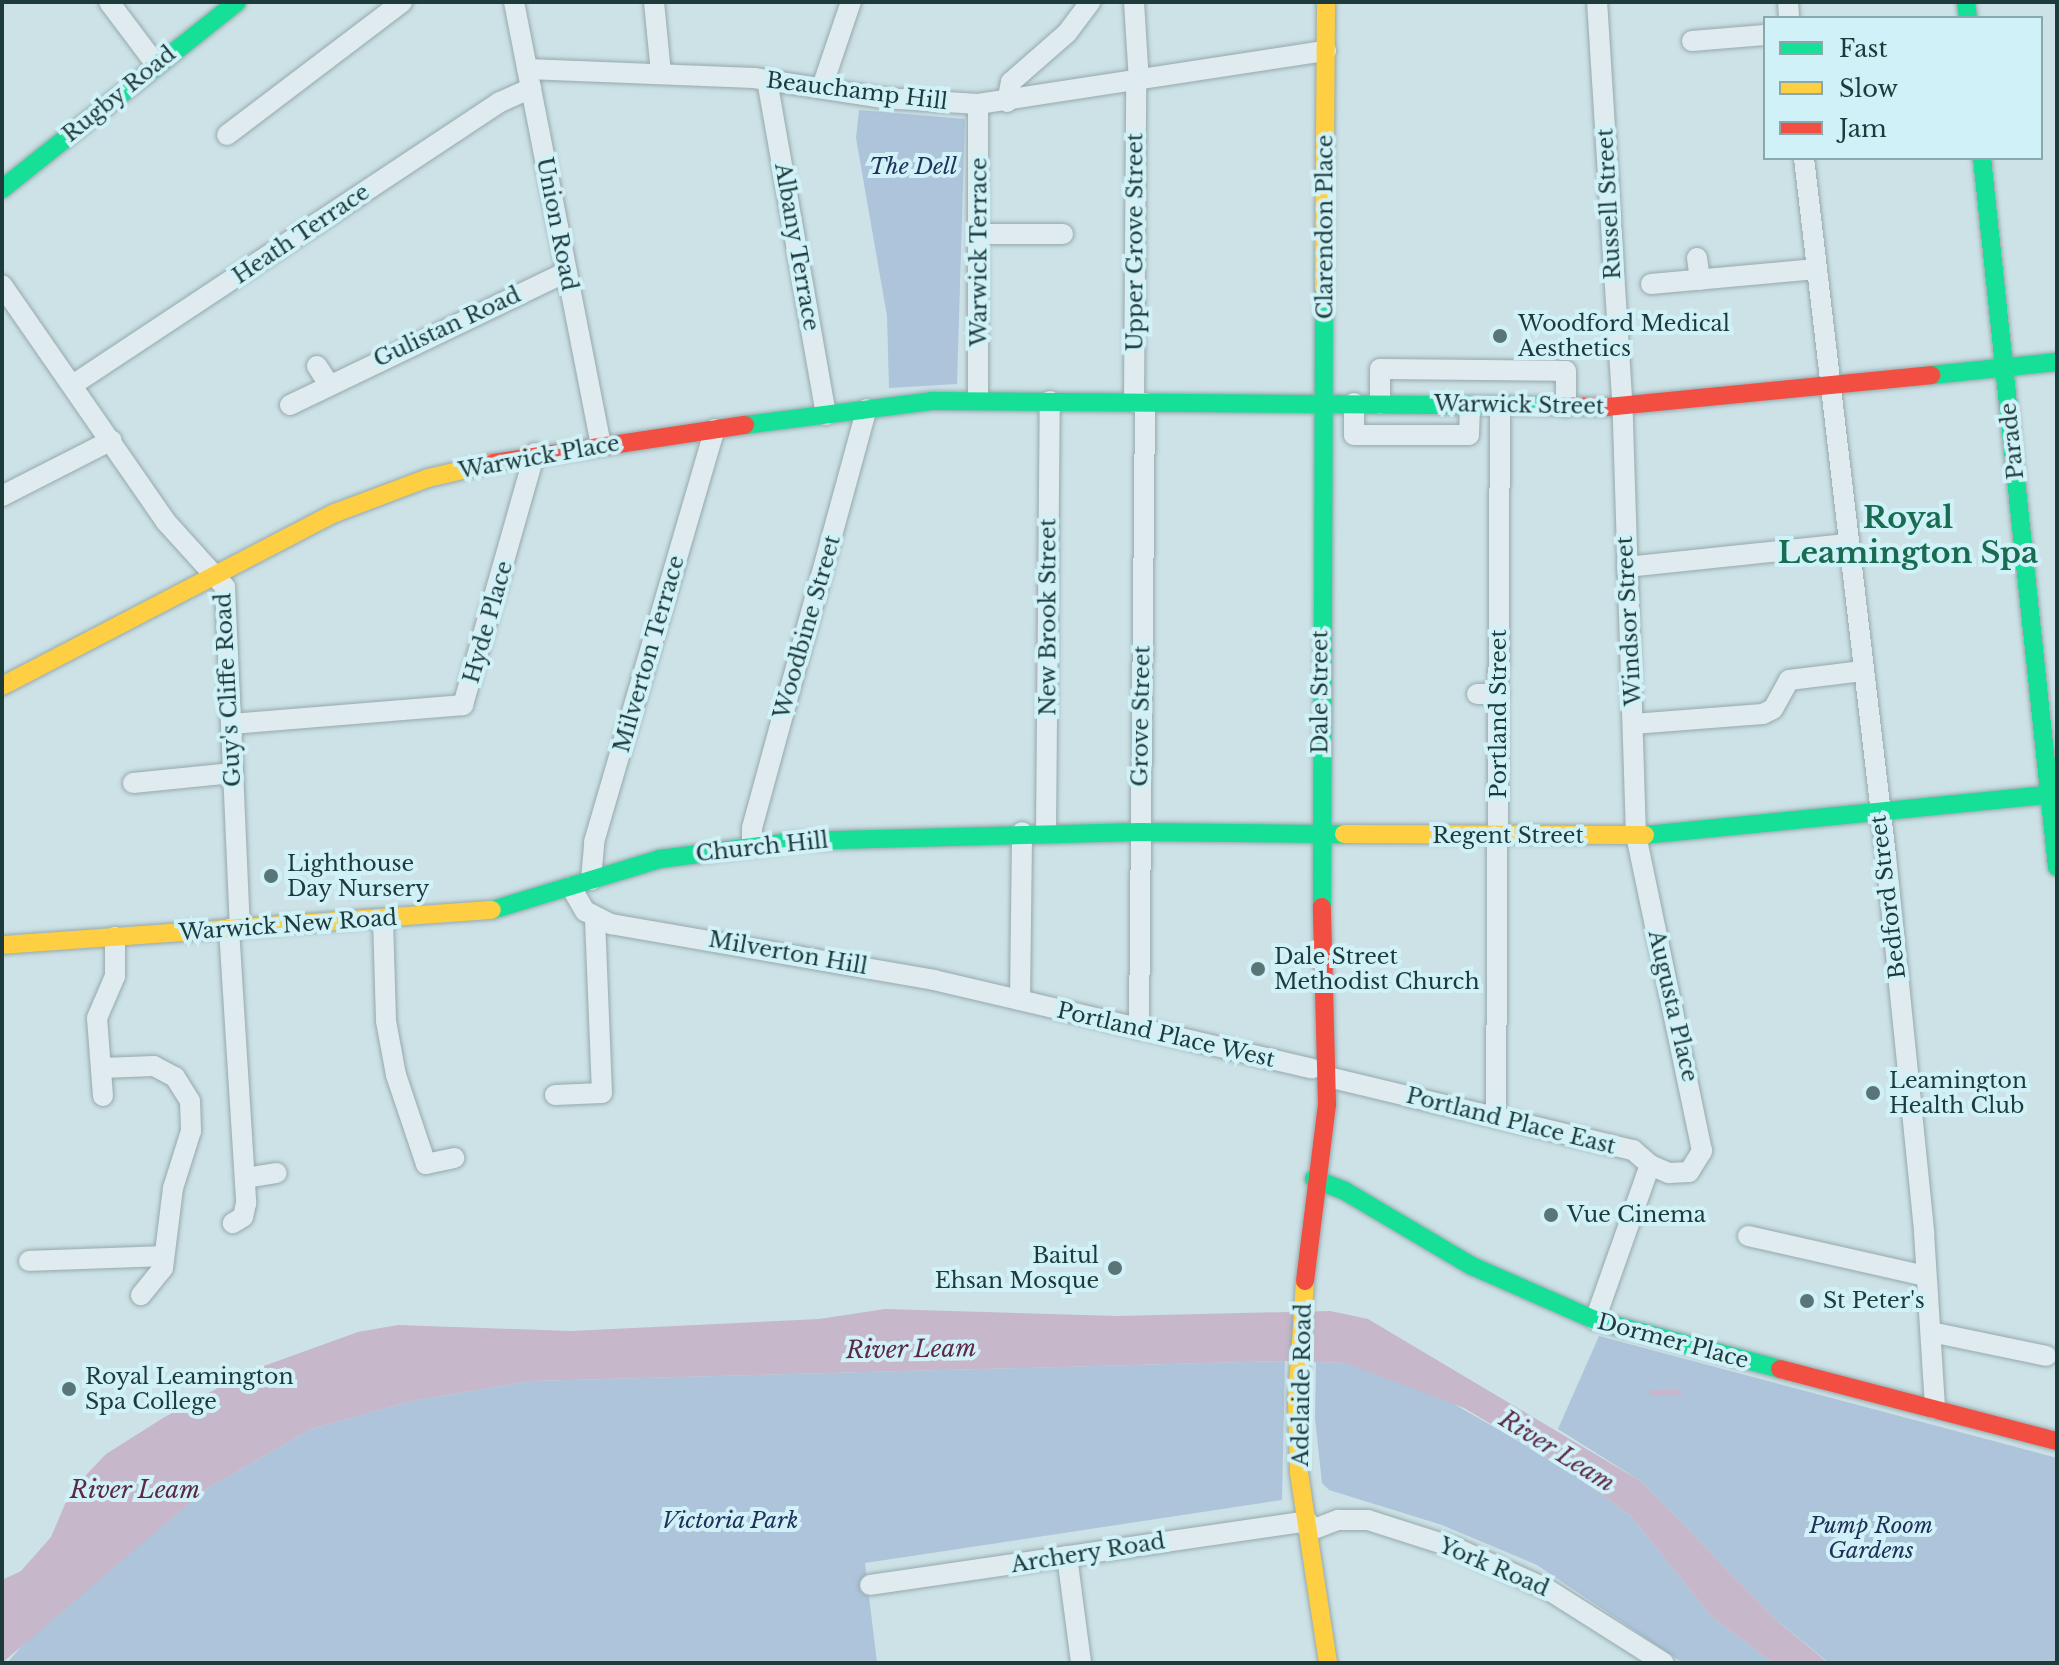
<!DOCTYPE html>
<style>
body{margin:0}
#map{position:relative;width:2059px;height:1665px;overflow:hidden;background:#cce2e7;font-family:"Libre Baskerville",serif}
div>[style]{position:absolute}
.green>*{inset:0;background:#adc4db}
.water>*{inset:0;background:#c6b7ca}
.stream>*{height:5px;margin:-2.5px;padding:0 2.5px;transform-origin:2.5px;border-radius:2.5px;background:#c6b7ca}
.roads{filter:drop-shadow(0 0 2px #96a9ac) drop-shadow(0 0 2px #96a9ac)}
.street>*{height:20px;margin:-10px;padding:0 10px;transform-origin:10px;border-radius:10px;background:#dfebee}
.fast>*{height:18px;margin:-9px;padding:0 9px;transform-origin:9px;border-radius:9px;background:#16e098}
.slow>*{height:18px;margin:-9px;padding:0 9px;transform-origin:9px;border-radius:9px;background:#ffcf43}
.jam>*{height:18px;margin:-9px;padding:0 9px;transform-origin:9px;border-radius:9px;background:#f24e42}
.dots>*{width:22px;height:22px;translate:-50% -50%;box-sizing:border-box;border:4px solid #d1f1f8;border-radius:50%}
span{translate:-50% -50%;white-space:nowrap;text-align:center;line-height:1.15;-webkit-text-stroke:8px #d1f1f8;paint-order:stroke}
.street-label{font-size:22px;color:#1c3b3a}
.park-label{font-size:22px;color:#21305a;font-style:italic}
.poi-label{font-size:22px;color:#1c3b3a}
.left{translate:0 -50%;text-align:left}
.right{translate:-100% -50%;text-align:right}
.water-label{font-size:24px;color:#5c2a47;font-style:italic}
.district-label{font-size:30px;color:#186c52;font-weight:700}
.frame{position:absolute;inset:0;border:4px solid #1c3b3a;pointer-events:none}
.legend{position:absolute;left:1763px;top:16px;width:280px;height:144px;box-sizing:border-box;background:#d1f1f8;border:2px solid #89a8ac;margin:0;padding:10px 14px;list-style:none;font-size:24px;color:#1c3b3a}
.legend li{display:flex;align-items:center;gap:16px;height:40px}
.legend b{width:40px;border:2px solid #89a8ac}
</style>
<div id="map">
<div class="green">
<i style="clip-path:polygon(859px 110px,965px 119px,957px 384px,889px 388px,887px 316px,856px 138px)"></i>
<i style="clip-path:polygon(1599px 1336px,2057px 1458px,2057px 1663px,1829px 1663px,1773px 1617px,1642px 1482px,1558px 1429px)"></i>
<i style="clip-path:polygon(1285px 1361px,1282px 1500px,865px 1563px,877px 1663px,7px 1663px,34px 1632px,206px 1489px,311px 1429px,412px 1401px,531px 1381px)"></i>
<i style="clip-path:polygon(1316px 1362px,1345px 1363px,1440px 1396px,1565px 1468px,1630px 1515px,1711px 1616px,1773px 1663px,1683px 1663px,1537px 1565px,1442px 1525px,1329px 1490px,1322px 1483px,1315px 1418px)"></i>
</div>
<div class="water">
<i style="clip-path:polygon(885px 1309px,1118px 1316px,1330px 1311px,1368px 1319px,1642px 1482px,1773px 1617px,1828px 1663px,1773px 1663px,1711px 1616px,1630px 1515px,1565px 1468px,1464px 1408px,1345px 1363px,1285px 1361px,531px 1381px,412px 1401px,311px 1429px,206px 1489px,2px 1663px,2px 1580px,21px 1571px,51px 1537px,65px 1504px,87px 1474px,106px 1454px,163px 1418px,247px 1372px,358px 1332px,398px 1325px,571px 1331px,819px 1319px)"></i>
</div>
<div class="stream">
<i style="left:1651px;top:1392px;width:28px"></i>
</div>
<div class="roads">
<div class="street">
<i style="left:109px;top:2px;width:76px;rotate:53deg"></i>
<i style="left:514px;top:2px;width:451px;rotate:78.9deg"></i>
<i style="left:654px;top:2px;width:71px;rotate:84.4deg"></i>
<i style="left:1134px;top:2px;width:79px;rotate:86.4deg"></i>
<i style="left:1788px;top:2px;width:16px;rotate:86deg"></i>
<i style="left:1692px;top:41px;width:73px;rotate:-4.7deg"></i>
<i style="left:527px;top:69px;width:227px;rotate:2.3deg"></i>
<i style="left:754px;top:78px;width:131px;rotate:8.8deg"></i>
<i style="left:883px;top:98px;width:95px;rotate:3.6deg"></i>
<i style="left:978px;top:104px;width:352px;rotate:-8.7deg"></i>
<i style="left:767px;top:80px;width:340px;rotate:80deg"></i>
<i style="left:822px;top:87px;width:90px;rotate:-71.2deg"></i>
<i style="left:1007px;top:102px;width:20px;rotate:-79deg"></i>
<i style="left:1011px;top:82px;width:74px;rotate:-41.2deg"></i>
<i style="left:1067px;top:33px;width:39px;rotate:-53deg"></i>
<i style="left:227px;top:135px;width:220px;rotate:-37.2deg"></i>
<i style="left:1804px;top:158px;width:703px;rotate:83.3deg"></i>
<i style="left:1886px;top:856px;width:378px;rotate:84.2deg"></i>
<i style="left:1924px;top:1232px;width:177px;rotate:86.4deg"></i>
<i style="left:979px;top:234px;width:84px"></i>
<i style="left:1697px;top:258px;width:22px;rotate:82deg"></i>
<i style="left:1651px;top:284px;width:166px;rotate:-5.2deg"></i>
<i style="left:2px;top:285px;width:288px;rotate:55.3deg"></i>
<i style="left:166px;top:522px;width:88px;rotate:47.8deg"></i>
<i style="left:225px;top:587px;width:341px;rotate:87.5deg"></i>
<i style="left:317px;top:366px;width:20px;rotate:57deg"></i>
<i style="left:74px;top:384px;width:511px;rotate:-33.5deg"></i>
<i style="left:500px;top:102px;width:34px;rotate:-24deg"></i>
<i style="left:978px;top:400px;width:296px;rotate:-90deg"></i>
<i style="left:1134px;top:402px;width:320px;rotate:-89.6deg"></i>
<i style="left:1354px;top:403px;width:32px;rotate:90deg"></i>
<i style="left:1354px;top:435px;width:115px"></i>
<i style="left:1469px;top:435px;width:29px;rotate:-88deg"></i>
<i style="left:1380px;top:404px;width:35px;rotate:-90deg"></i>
<i style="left:1380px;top:369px;width:178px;rotate:0.6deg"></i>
<i style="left:1558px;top:371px;width:8px"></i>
<i style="left:1566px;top:371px;width:36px;rotate:90deg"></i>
<i style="left:290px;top:405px;width:306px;rotate:-25.7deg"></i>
<i style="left:2px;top:496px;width:123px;rotate:-27deg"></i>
<i style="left:1627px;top:567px;width:220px;rotate:-6deg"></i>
<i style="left:1477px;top:694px;width:22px"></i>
<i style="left:232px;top:724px;width:232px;rotate:-4.7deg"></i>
<i style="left:463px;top:705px;width:262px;rotate:-74.1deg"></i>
<i style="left:1633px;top:724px;width:130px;rotate:-4.4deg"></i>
<i style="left:1763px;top:714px;width:11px;rotate:-27deg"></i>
<i style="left:1773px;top:709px;width:33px;rotate:-61deg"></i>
<i style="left:1789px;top:680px;width:74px;rotate:-7deg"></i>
<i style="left:133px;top:783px;width:100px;rotate:-5.7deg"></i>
<i style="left:1046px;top:833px;width:432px;rotate:-89.5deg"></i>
<i style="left:752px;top:845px;width:17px;rotate:-90deg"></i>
<i style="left:752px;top:828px;width:434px;rotate:-74.7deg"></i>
<i style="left:591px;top:880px;width:38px;rotate:-85deg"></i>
<i style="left:594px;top:842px;width:430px;rotate:-73.7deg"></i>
<i style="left:571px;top:887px;width:28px;rotate:60deg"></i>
<i style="left:585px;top:911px;width:29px;rotate:27deg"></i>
<i style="left:611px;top:924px;width:328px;rotate:9.8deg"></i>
<i style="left:934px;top:980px;width:388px;rotate:13.2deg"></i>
<i style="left:383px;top:919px;width:102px;rotate:88.3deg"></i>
<i style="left:386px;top:1021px;width:55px;rotate:79.5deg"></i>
<i style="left:396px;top:1075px;width:94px;rotate:71.4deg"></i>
<i style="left:426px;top:1164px;width:29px;rotate:-12deg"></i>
<i style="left:229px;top:929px;width:275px;rotate:86.4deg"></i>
<i style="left:246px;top:1203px;width:14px;rotate:102deg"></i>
<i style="left:243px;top:1217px;width:12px;rotate:149deg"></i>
<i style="left:1020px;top:1000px;width:168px;rotate:-89.3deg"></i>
<i style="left:1139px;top:1029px;width:626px;rotate:-89.45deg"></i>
<i style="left:102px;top:1068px;width:52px;rotate:-2.2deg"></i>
<i style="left:154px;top:1066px;width:24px;rotate:28deg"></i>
<i style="left:175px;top:1077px;width:28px;rotate:58deg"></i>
<i style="left:190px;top:1101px;width:30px;rotate:88deg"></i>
<i style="left:191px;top:1131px;width:60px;rotate:107.5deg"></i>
<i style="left:173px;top:1188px;width:81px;rotate:97.1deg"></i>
<i style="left:163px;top:1268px;width:35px;rotate:129deg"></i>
<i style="left:1328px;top:1077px;width:314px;rotate:13.5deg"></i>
<i style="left:1633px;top:1150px;width:23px;rotate:41deg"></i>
<i style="left:1650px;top:1165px;width:21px;rotate:23deg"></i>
<i style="left:1669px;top:1173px;width:20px;rotate:-3deg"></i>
<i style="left:1689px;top:1172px;width:25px;rotate:-58deg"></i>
<i style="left:1702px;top:1151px;width:322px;rotate:-101.8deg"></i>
<i style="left:1636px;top:836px;width:438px;rotate:-91.8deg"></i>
<i style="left:1622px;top:398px;width:397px;rotate:-93.6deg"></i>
<i style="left:555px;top:1095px;width:47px;rotate:-2.4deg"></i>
<i style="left:602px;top:1093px;width:175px;rotate:-92.3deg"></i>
<i style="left:103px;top:1096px;width:78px;rotate:-94.4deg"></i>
<i style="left:97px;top:1018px;width:46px;rotate:-66.8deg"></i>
<i style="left:115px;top:976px;width:39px;rotate:-90deg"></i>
<i style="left:1496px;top:1117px;width:710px;rotate:-89.68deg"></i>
<i style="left:245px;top:1178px;width:32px;rotate:-9deg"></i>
<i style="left:1748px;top:1236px;width:181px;rotate:12.7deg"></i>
<i style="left:29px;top:1261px;width:134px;rotate:-2.1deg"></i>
<i style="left:1595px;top:1320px;width:164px;rotate:-70.5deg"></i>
<i style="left:1931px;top:1332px;width:118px;rotate:11.7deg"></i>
<i style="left:1309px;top:1531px;width:31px;rotate:-21deg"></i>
<i style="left:1338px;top:1520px;width:30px"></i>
<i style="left:1368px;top:1520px;width:92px;rotate:17.7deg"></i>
<i style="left:1456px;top:1548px;width:100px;rotate:24.3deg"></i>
<i style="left:1547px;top:1589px;width:138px;rotate:32.3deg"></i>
<i style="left:1067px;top:1556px;width:108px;rotate:82.5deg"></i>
<i style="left:870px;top:1585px;width:442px;rotate:-8.3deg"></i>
</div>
<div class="fast">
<i style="left:1966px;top:2px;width:16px;rotate:83deg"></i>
<i style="left:1982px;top:158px;width:713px;rotate:83.96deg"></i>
<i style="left:2px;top:189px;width:300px;rotate:-38.5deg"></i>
<i style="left:1931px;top:375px;width:127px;rotate:-5.9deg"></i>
<i style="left:745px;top:425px;width:189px;rotate:-7.3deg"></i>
<i style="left:932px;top:401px;width:615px;rotate:0.47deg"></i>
<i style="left:1645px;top:835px;width:414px;rotate:-5.7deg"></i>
<i style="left:1322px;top:907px;width:619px;rotate:-89.81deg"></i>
<i style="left:492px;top:910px;width:176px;rotate:-16.9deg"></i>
<i style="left:660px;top:859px;width:140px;rotate:-7.4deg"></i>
<i style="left:799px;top:841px;width:340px;rotate:-1.5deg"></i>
<i style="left:1139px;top:832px;width:205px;rotate:0.6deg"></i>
<i style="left:1314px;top:1179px;width:33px;rotate:21deg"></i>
<i style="left:1345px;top:1191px;width:147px;rotate:30.6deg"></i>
<i style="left:1472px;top:1266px;width:134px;rotate:23.7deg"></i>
<i style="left:1595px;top:1320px;width:191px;rotate:14.8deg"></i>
</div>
<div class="slow">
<i style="left:1324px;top:288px;width:286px;rotate:-89.6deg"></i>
<i style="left:2px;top:686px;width:375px;rotate:-27.5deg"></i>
<i style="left:335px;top:513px;width:99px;rotate:-20.6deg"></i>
<i style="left:428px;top:478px;width:67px;rotate:-13deg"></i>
<i style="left:1344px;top:834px;width:301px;rotate:0.2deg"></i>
<i style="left:2px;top:945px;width:491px;rotate:-4.1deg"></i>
<i style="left:1305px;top:1281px;width:120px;rotate:93.8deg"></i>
<i style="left:1297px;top:1401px;width:72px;rotate:88.4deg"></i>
<i style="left:1299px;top:1473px;width:192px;rotate:81.3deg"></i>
</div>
<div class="jam">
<i style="left:1547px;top:406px;width:60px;rotate:1deg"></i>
<i style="left:1607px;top:407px;width:326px;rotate:-5.6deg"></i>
<i style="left:493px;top:463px;width:255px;rotate:-8.6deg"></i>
<i style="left:1305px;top:1281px;width:178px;rotate:-82.9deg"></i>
<i style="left:1327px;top:1104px;width:197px;rotate:-91.5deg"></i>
<i style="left:1780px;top:1369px;width:286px;rotate:14.6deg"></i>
</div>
</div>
<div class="dots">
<i style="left:1500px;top:336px;background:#5a7577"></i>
<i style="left:271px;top:876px;background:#5a7577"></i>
<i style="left:1258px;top:969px;background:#5a7577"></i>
<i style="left:1873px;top:1093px;background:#5a7577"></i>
<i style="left:1551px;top:1215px;background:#5a7577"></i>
<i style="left:1115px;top:1268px;background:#5a7577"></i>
<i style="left:1807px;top:1301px;background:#5a7577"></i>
<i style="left:69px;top:1389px;background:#5a7577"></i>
</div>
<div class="street-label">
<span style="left:857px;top:91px;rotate:7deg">Beauchamp Hill</span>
<span style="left:119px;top:94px;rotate:-39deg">Rugby Road</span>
<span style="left:1609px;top:204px;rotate:-93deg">Russell Street</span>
<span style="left:557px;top:224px;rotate:79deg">Union Road</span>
<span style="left:1325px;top:227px;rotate:-90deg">Clarendon Place</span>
<span style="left:301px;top:234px;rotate:-34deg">Heath Terrace</span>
<span style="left:1135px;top:242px;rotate:-90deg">Upper Grove Street</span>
<span style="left:797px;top:247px;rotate:80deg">Albany Terrace</span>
<span style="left:979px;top:252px;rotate:-90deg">Warwick Terrace</span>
<span style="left:447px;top:327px;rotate:-25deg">Gulistan Road</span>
<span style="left:1519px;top:405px;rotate:1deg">Warwick Street</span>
<span style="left:2012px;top:441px;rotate:-96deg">Parade</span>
<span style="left:539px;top:457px;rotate:-10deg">Warwick Place</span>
<span style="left:1048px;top:617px;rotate:-90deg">New Brook Street</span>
<span style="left:1629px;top:621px;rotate:-93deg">Windsor Street</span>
<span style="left:488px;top:622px;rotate:-74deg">Hyde Place</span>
<span style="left:807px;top:627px;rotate:-74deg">Woodbine Street</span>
<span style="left:649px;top:654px;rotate:-74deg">Milverton Terrace</span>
<span style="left:228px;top:690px;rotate:-93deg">Guy's Cliffe Road</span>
<span style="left:1320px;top:692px;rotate:-90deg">Dale Street</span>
<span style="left:1499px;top:714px;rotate:-90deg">Portland Street</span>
<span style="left:1141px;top:716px;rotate:-89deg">Grove Street</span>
<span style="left:1508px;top:836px">Regent Street</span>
<span style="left:762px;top:847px;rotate:-6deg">Church Hill</span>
<span style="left:1888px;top:897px;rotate:-97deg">Bedford Street</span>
<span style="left:288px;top:925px;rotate:-4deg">Warwick New Road</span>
<span style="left:788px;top:953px;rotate:10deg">Milverton Hill</span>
<span style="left:1673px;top:1006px;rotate:77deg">Augusta Place</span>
<span style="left:1166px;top:1035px;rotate:13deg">Portland Place West</span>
<span style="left:1511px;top:1121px;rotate:14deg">Portland Place East</span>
<span style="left:1673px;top:1341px;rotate:15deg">Dormer Place</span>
<span style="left:1302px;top:1385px;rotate:-89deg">Adelaide Road</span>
<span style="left:1088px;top:1553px;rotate:-9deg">Archery Road</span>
<span style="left:1494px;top:1567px;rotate:23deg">York Road</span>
</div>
<div class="park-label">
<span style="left:913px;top:167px">The Dell</span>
<span style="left:730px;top:1521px">Victoria Park</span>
<span style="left:1871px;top:1538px">Pump Room<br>Gardens</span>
</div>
<div class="poi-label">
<span class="left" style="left:1518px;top:336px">Woodford Medical<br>Aesthetics</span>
<span class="left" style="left:287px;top:876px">Lighthouse<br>Day Nursery</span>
<span class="left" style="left:1274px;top:969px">Dale Street<br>Methodist Church</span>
<span class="left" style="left:1889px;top:1093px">Leamington<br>Health Club</span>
<span class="left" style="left:1567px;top:1215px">Vue Cinema</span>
<span class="right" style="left:1099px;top:1268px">Baitul<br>Ehsan Mosque</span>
<span class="left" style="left:1823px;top:1301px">St Peter's</span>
<span class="left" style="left:85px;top:1389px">Royal Leamington<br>Spa College</span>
</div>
<div class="water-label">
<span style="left:911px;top:1349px;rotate:-1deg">River Leam</span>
<span style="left:1557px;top:1451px;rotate:32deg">River Leam</span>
<span style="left:135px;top:1490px">River Leam</span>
</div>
<div class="district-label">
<span style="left:1908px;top:535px">Royal<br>Leamington Spa</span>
</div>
<div class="frame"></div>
<ul class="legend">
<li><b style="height:10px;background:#16e098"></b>Fast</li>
<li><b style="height:10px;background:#ffcf43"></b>Slow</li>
<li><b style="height:10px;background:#f24e42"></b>Jam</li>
</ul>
</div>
